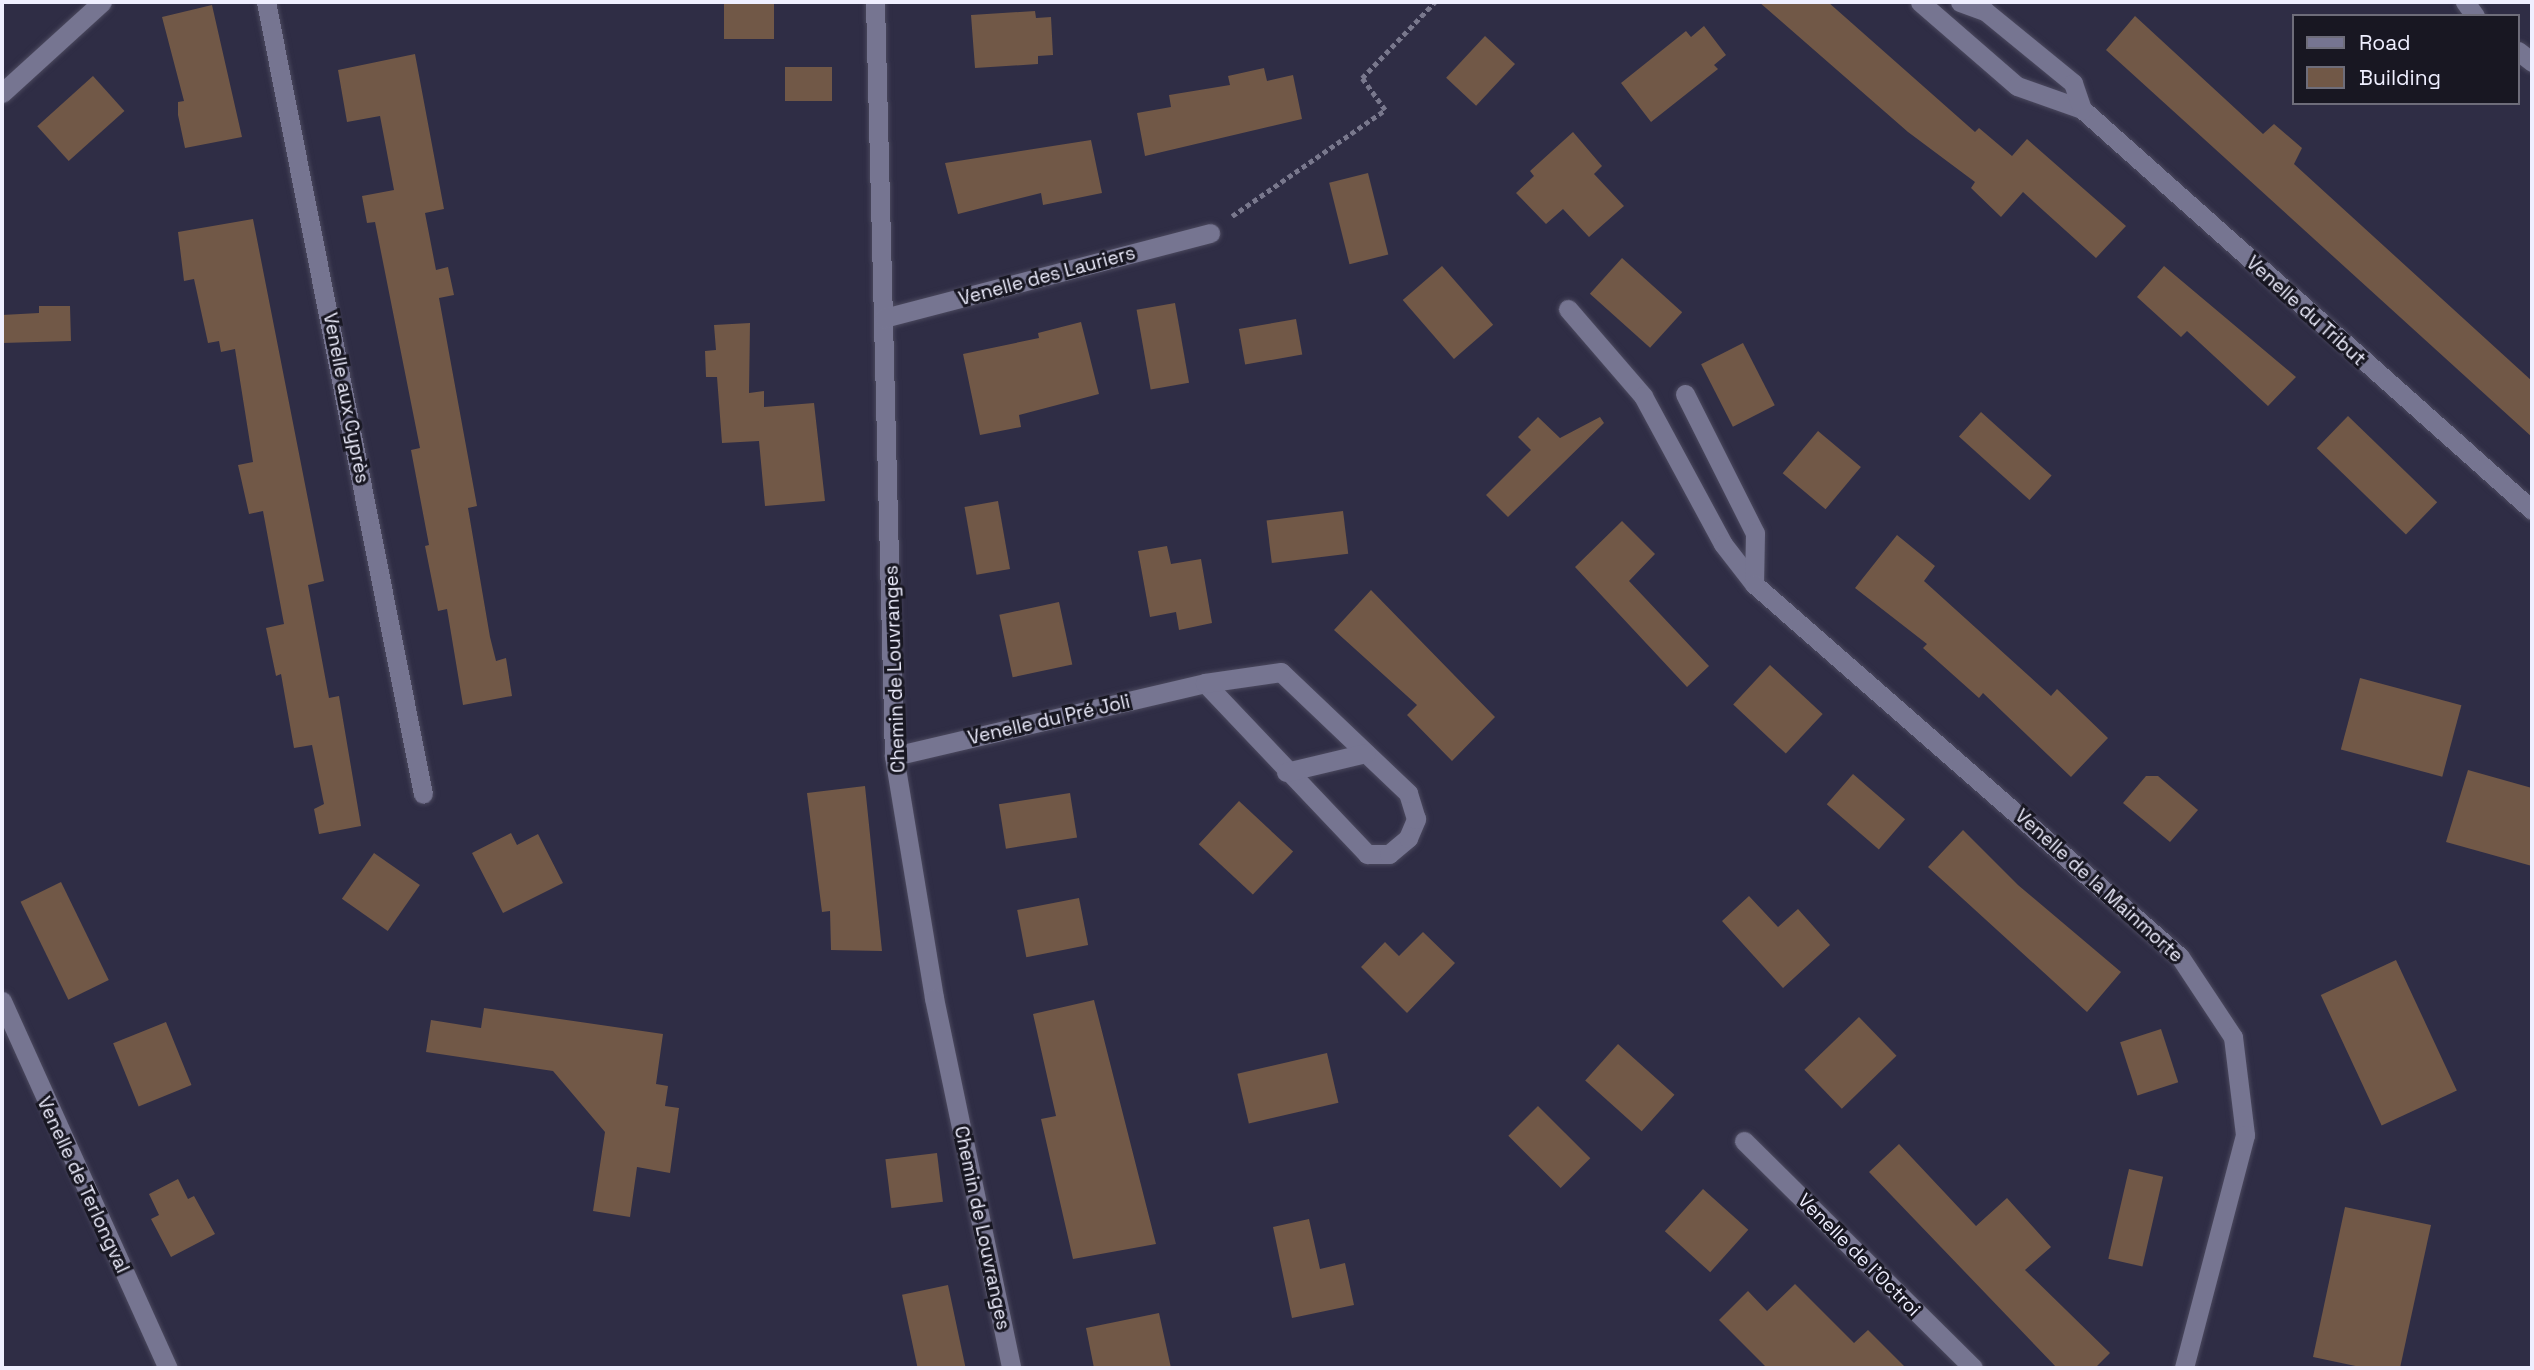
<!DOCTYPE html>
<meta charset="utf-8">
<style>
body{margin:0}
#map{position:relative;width:2534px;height:1370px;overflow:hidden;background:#2f2d45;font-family:"Space Grotesk",sans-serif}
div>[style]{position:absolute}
.building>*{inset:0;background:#715847;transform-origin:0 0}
.path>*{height:4.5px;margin-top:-2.25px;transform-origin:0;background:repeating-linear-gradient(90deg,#79788d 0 5px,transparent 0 8.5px)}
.roads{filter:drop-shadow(0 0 2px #4b495e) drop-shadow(0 0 2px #4b495e)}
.service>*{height:19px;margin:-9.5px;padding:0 9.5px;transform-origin:9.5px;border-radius:9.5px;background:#767591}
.minor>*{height:19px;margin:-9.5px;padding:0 9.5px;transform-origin:9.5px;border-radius:9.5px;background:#767591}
span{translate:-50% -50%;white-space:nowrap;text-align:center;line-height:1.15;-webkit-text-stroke:6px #181722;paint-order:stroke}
.street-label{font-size:19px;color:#efefff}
.frame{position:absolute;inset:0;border:4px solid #efefff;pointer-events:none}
.legend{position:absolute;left:2292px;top:14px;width:228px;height:91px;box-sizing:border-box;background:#181722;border:2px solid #6e6d7a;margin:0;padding:9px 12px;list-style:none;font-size:21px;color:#efefff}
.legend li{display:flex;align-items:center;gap:14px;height:35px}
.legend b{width:35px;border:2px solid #6e6d7a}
</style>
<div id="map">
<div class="building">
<i style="left:724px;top:2px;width:50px;height:37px"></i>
<i style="clip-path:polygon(1759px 2px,1828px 2px,1975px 132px,1979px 128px,2012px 156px,2027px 139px,2126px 226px,2096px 258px,2023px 192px,2001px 217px,1971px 188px,1975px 182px,1908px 132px)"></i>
<i style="clip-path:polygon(212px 5px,242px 137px,185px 148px,178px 115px,178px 102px,184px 101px,162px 17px)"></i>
<i style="clip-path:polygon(1035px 11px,1036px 18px,1051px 17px,1053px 55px,1038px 56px,1038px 64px,975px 68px,971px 15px)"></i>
<i style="clip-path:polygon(2135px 16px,2263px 134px,2274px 124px,2302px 148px,2294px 164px,2532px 381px,2532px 437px,2106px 50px)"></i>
<i style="clip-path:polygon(1704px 26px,1726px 55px,1714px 65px,1718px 69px,1651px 122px,1621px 83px,1686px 31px,1691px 37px)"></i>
<i style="left:1485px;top:36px;width:41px;height:57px;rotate:43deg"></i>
<i style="clip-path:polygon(415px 54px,444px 209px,425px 213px,436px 270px,448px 267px,454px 295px,439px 298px,477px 506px,468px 508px,490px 637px,496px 661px,506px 658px,512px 696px,463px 705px,447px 609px,438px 611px,425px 546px,429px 545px,411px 450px,420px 448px,375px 222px,367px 223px,362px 196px,394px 190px,380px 116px,347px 122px,338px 70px)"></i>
<i style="left:785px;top:67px;width:47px;height:34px"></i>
<i style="clip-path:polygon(1264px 68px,1267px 81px,1293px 75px,1302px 119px,1145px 156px,1137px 113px,1171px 107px,1169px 95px,1230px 85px,1228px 76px)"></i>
<i style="left:93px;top:76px;width:47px;height:75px;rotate:48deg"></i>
<i style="clip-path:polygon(1573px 132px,1602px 166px,1594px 174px,1624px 206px,1589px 237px,1563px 209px,1546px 224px,1516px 193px,1534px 176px,1530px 171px)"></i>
<i style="clip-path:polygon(1091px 140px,1102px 193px,1043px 205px,1041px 193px,958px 214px,945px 163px)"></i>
<i style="left:1368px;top:173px;width:84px;height:40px;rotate:76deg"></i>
<i style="clip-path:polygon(253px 219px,324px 581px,308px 585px,329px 698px,339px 696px,361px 826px,319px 834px,314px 809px,324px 804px,312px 745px,294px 748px,281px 674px,276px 676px,266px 628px,284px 624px,263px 511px,249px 514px,238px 465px,253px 462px,235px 349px,221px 352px,219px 341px,208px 343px,194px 279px,184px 281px,178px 232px)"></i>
<i style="left:1622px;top:258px;width:81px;height:48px;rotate:42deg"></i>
<i style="left:1442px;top:266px;width:78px;height:52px;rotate:49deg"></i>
<i style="clip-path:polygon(2164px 266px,2296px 377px,2268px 406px,2187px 331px,2181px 337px,2137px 297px)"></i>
<i style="left:1175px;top:303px;width:81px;height:39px;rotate:80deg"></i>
<i style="clip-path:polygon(39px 306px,70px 306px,71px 341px,2px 343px,2px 315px,39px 313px)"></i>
<i style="left:1296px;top:319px;width:36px;height:58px;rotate:80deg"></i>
<i style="clip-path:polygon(1081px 322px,1099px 394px,1019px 415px,1021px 427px,980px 435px,963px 354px,1039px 338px,1038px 333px)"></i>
<i style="clip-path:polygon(750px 323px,749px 393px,764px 391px,764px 407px,814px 403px,825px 501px,765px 506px,759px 441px,722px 443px,717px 377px,706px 377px,705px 351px,716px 350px,714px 325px)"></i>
<i style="left:1743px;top:343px;width:70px;height:47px;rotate:63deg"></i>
<i style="left:1981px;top:412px;width:95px;height:33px;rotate:42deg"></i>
<i style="left:2348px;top:416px;width:124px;height:45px;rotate:44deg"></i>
<i style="clip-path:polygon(1538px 417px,1560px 438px,1600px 417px,1604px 423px,1508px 517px,1486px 495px,1531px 450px,1518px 437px)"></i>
<i style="left:1818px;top:431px;width:56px;height:55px;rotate:40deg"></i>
<i style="left:998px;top:501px;width:69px;height:34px;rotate:80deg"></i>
<i style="left:1343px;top:511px;width:43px;height:77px;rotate:83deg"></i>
<i style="clip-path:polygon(1622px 521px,1655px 554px,1629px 581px,1709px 666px,1687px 687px,1575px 567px)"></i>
<i style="clip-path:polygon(1897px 535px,1935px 566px,1924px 581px,2051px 696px,2057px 689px,2108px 738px,2071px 777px,1983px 693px,1979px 698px,1923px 648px,1927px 644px,1855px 588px)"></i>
<i style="clip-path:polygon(1167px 546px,1171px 564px,1201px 559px,1212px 623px,1179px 630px,1176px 612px,1150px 617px,1138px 551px)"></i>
<i style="clip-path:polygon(1371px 590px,1495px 717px,1452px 761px,1407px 715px,1417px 705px,1334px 630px)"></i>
<i style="left:1059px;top:602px;width:64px;height:61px;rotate:78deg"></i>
<i style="left:1770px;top:665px;width:72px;height:54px;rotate:43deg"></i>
<i style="left:2360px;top:678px;width:105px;height:74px;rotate:15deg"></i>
<i style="clip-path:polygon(2468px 770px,2532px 788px,2532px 866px,2446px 842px)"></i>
<i style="left:1853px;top:774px;width:69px;height:40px;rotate:41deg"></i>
<i style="clip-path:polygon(2146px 776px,2158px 776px,2198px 810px,2170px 842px,2123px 803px)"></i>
<i style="clip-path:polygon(865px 786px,882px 951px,831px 950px,830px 911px,822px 912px,807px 793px)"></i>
<i style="left:1070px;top:793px;width:45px;height:72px;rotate:81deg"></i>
<i style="left:1239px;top:801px;width:74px;height:59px;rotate:43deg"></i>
<i style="clip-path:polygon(1963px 830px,2018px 885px,2121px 972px,2087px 1012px,1928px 867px)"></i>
<i style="clip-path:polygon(511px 833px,517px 845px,538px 834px,563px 883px,503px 913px,472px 853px)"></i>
<i style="left:374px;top:853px;width:56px;height:56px;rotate:35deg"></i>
<i style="left:61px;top:882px;width:109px;height:45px;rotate:64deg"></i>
<i style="clip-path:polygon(1749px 896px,1778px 927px,1798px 909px,1830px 945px,1783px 988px,1722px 921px)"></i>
<i style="left:1079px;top:898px;width:48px;height:63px;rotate:79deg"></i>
<i style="clip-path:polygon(1423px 932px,1455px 963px,1407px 1013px,1361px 967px,1385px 942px,1399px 956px)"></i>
<i style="left:2396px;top:960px;width:144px;height:83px;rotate:65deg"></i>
<i style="clip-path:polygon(1094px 1000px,1156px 1244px,1073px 1259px,1041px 1119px,1056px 1116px,1033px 1014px)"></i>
<i style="clip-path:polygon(484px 1008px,663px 1034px,656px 1084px,668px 1086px,665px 1106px,679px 1108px,670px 1173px,637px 1167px,630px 1217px,593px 1211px,605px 1132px,553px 1071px,426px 1052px,431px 1020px,481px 1028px)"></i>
<i style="left:1859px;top:1017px;width:54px;height:76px;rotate:46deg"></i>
<i style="left:166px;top:1022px;width:68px;height:57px;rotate:68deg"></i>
<i style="left:2161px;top:1029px;width:56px;height:43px;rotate:72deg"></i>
<i style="left:1618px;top:1044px;width:76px;height:49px;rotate:42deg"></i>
<i style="left:1327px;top:1053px;width:51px;height:92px;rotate:77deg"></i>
<i style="left:1538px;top:1106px;width:74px;height:42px;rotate:45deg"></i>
<i style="clip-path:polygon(1899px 1144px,1976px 1226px,2007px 1198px,2051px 1247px,2025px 1270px,2110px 1353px,2095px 1368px,2057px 1368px,1869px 1172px)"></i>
<i style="left:937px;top:1153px;width:49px;height:52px;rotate:83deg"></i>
<i style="left:2129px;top:1169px;width:35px;height:92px;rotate:13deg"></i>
<i style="clip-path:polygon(178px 1179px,188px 1199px,194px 1196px,215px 1234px,171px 1257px,151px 1219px,159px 1215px,149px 1194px)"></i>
<i style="left:1703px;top:1189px;width:61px;height:57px;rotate:42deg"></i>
<i style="clip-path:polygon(2345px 1207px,2431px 1225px,2400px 1368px,2365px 1368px,2313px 1357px)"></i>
<i style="clip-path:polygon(1309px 1219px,1320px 1269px,1345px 1263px,1354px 1305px,1292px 1318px,1273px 1227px)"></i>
<i style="clip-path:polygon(1795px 1284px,1854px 1343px,1868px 1330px,1906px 1368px,1767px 1368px,1719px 1320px,1748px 1291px,1767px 1311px)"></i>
<i style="left:948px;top:1285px;width:85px;height:47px;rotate:78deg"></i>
<i style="clip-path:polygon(1159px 1313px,1171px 1368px,1094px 1368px,1086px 1328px)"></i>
</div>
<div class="path">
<i style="left:1232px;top:216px;width:186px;rotate:-34.7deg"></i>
<i style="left:1385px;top:110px;width:39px;rotate:-126deg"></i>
<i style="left:1362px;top:78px;width:105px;rotate:-46.2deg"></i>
</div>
<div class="roads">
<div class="service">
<i style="left:2465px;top:2px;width:17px;rotate:54deg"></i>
<i style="left:2518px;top:51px;width:18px;rotate:38deg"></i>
<i style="left:1568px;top:309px;width:115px;rotate:49.2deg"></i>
<i style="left:1643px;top:396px;width:168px;rotate:61.6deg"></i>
<i style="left:1723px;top:544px;width:51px;rotate:52.2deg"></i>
<i style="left:1685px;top:394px;width:156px;rotate:63.3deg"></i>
<i style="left:1755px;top:533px;width:51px;rotate:91.1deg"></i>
</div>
<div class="minor">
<i style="left:266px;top:2px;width:807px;rotate:78.79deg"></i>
<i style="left:875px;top:2px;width:754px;rotate:88.56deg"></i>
<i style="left:894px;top:756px;width:245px;rotate:80.6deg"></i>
<i style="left:934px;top:998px;width:378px;rotate:78.2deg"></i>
<i style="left:1920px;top:2px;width:128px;rotate:40.9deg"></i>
<i style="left:2017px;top:86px;width:69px;rotate:19.5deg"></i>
<i style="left:2082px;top:109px;width:603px;rotate:41.7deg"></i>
<i style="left:1960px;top:2px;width:27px;rotate:20deg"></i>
<i style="left:1985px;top:11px;width:114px;rotate:39.3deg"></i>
<i style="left:2073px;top:83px;width:28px;rotate:71deg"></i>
<i style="left:2px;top:93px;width:135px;rotate:-42.3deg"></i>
<i style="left:884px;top:318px;width:337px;rotate:-14.6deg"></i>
<i style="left:1754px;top:584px;width:566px;rotate:41.2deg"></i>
<i style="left:2180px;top:957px;width:96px;rotate:56.5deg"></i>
<i style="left:2233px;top:1037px;width:99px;rotate:83deg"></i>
<i style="left:2245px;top:1135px;width:241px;rotate:104.7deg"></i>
<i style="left:894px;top:756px;width:319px;rotate:-13.2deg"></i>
<i style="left:1205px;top:683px;width:236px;rotate:46.5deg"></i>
<i style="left:1367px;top:854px;width:22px"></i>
<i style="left:1389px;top:854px;width:25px;rotate:-40deg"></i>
<i style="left:1408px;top:838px;width:21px;rotate:-67deg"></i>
<i style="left:1416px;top:819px;width:27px;rotate:-107deg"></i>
<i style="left:1408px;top:793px;width:175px;rotate:-136.4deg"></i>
<i style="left:1281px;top:672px;width:77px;rotate:171.8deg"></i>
<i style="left:1286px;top:772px;width:82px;rotate:-13.4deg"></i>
<i style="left:2px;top:1001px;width:403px;rotate:65.7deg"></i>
<i style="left:1744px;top:1141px;width:322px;rotate:44.7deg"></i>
</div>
</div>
<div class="street-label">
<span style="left:1047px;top:276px;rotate:-15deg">Venelle des Lauriers</span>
<span style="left:2306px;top:311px;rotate:42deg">Venelle du Tribut</span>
<span style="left:346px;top:398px;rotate:79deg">Venelle aux Cyprès</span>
<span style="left:895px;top:669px;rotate:-92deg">Chemin de Louvranges</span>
<span style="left:1049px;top:720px;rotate:-13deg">Venelle du Pré Joli</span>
<span style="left:2099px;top:886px;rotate:42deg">Venelle de la Mainmorte</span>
<span style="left:83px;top:1185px;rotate:65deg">Venelle de Terlongval</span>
<span style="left:982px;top:1228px;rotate:78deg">Chemin de Louvranges</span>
<span style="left:1859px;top:1255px;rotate:45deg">Venelle de l'Octroi</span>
</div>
<div class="frame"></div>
<ul class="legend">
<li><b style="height:9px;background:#767591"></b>Road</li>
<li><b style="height:19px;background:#715847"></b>Building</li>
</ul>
</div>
